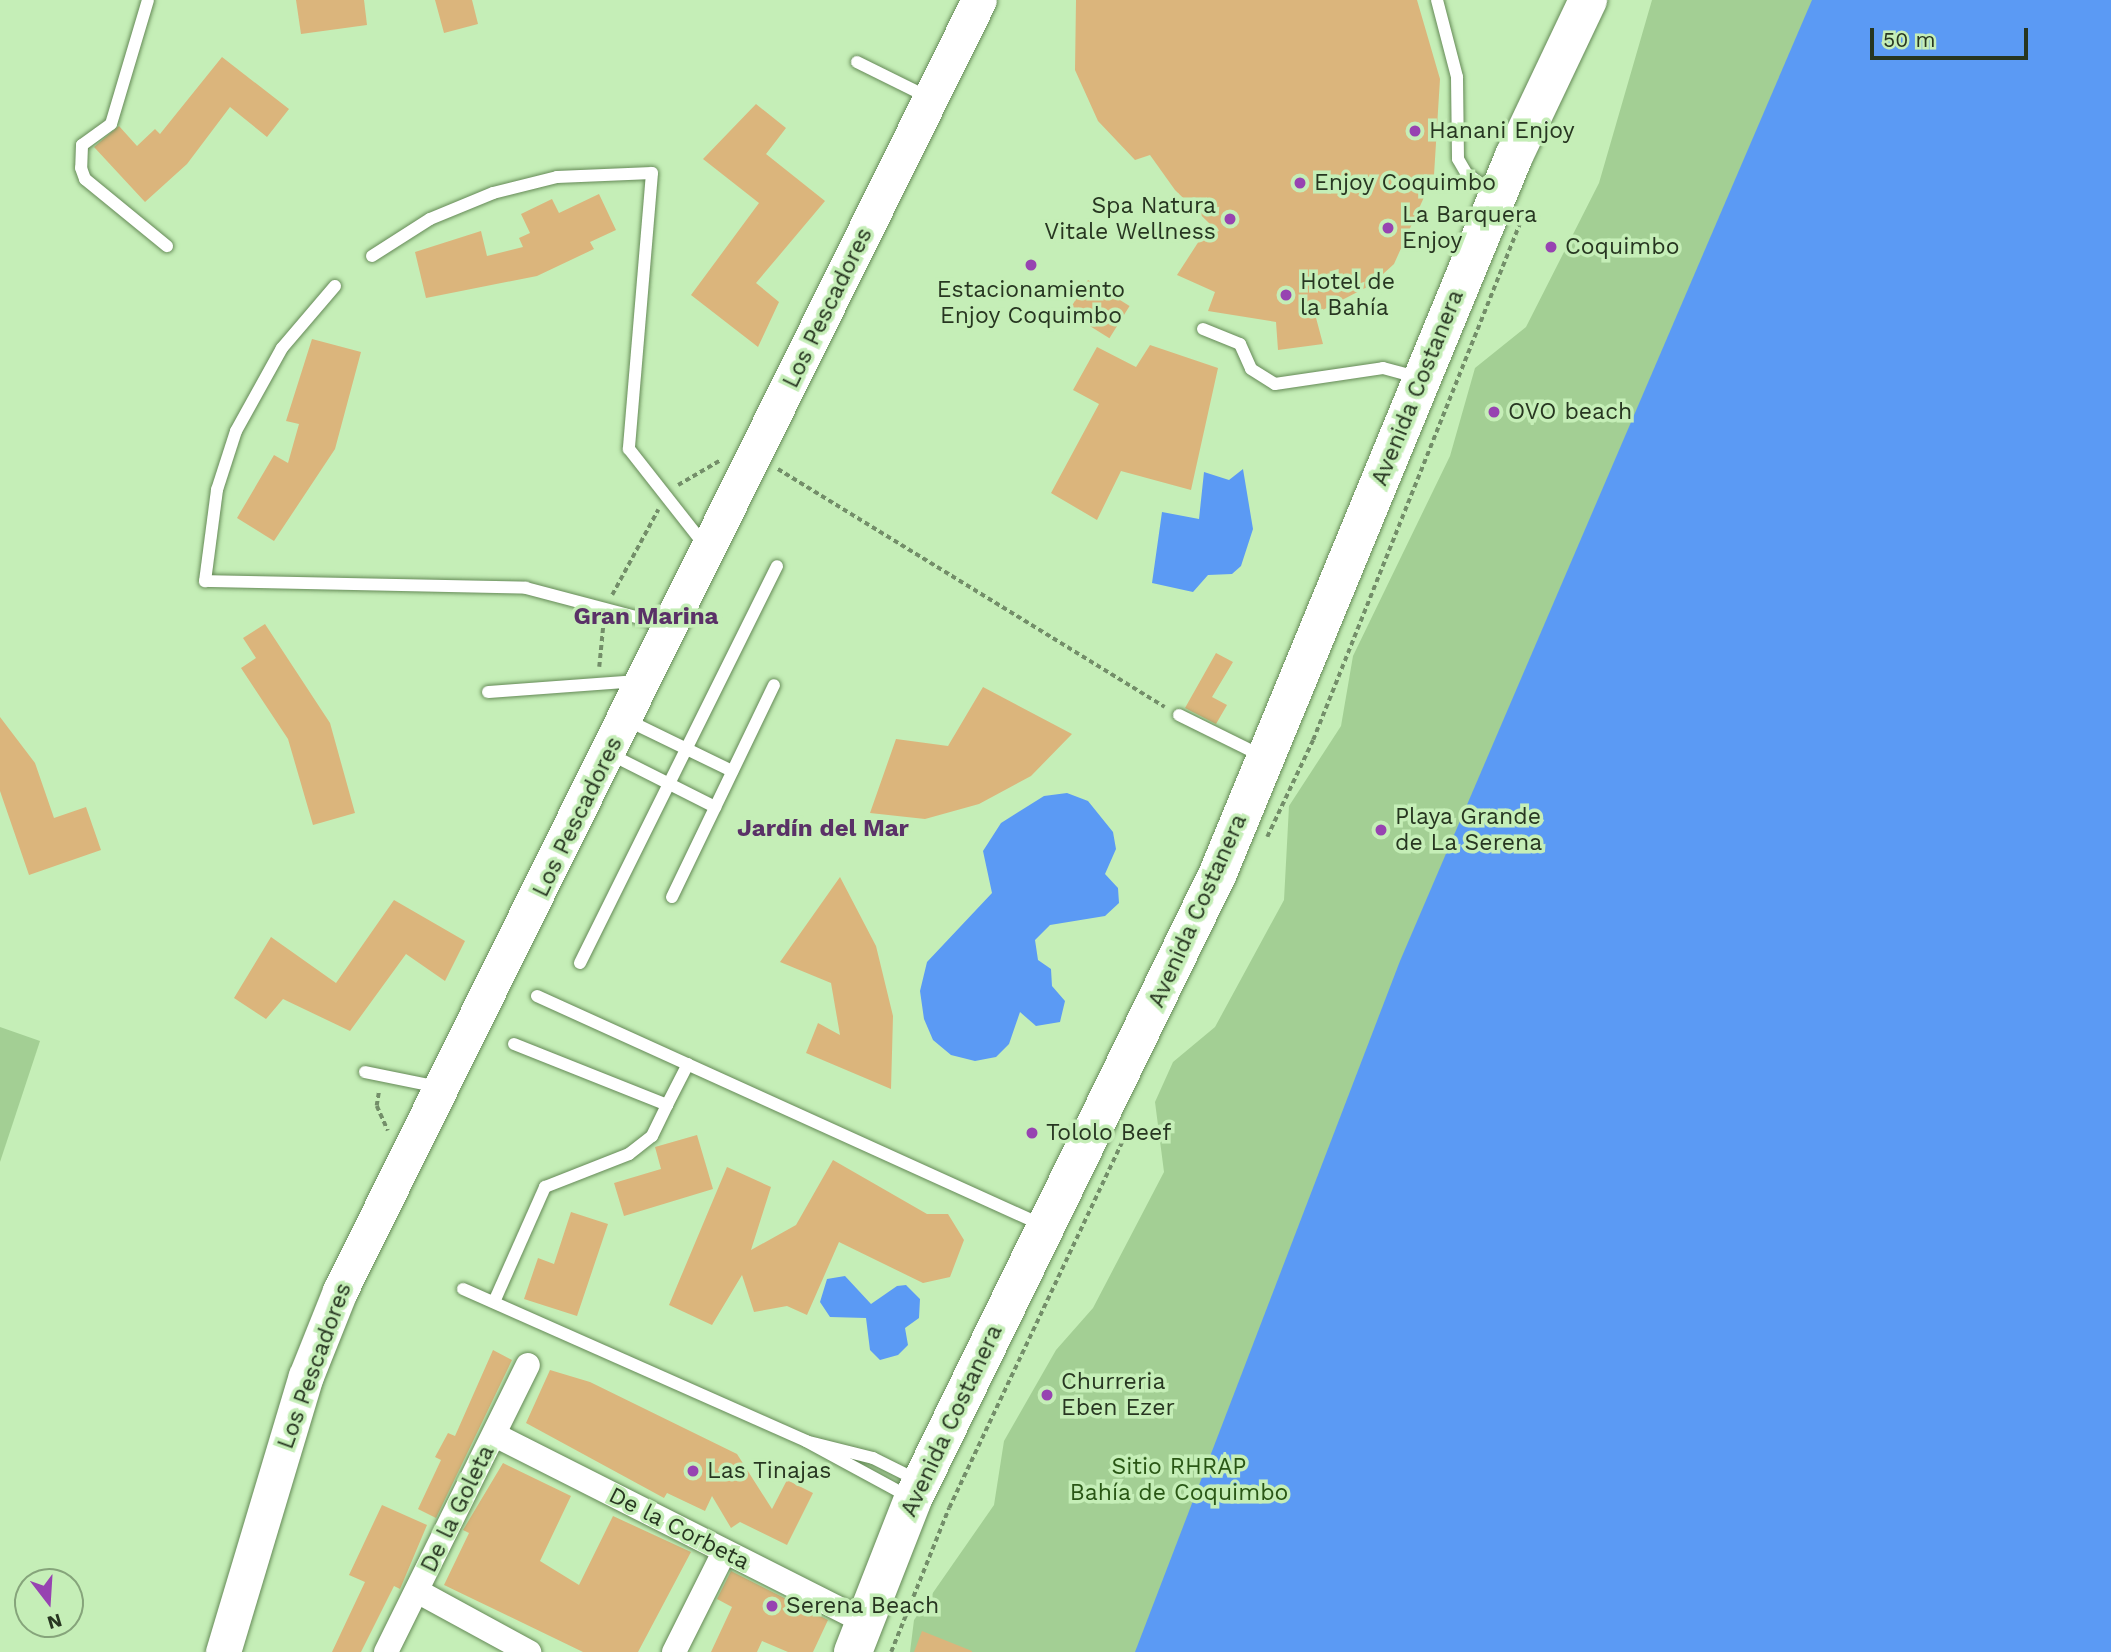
<!DOCTYPE html>
<meta charset="utf-8">
<style>
body{margin:0}
#map{position:relative;width:2111px;height:1652px;overflow:hidden;background:#c5eeb7;font-family:"Work Sans",sans-serif}
div>[style]{position:absolute}
.green>*{inset:0;background:#a3cf94}
.water>*{inset:0;background:#5b9af4}
.building>*{inset:0;background:#dbb57c;transform-origin:0 0}
.path>*{height:3.5px;margin-top:-1.75px;transform-origin:0;background:repeating-linear-gradient(90deg,#738e69 0 5px,transparent 0 8.5px)}
.roads{filter:drop-shadow(0 0 2px #658a57) drop-shadow(0 0 2px #658a57)}
.lane>*{height:12px;margin:-6px;padding:0 6px;transform-origin:6px;border-radius:6px;background:#fff}
.street>*{height:24px;margin:-12px;padding:0 12px;transform-origin:12px;border-radius:12px;background:#fff}
.secondary>*{height:35px;margin:-17.5px;padding:0 17.5px;transform-origin:17.5px;border-radius:17.5px;background:#fff}
.primary>*{height:38px;margin:-19px;padding:0 19px;transform-origin:19px;border-radius:19px;background:#fff}
.dots>*{width:19px;height:19px;translate:-50% -50%;box-sizing:border-box;border:4px solid #c5eeb7;border-radius:50%}
span{translate:-50% -50%;white-space:nowrap;text-align:center;line-height:1.15;-webkit-text-stroke:7px #c5eeb7;paint-order:stroke}
.poi-label{font-size:23px;color:#273621}
.left{translate:0 -50%;text-align:left}
.right{translate:-100% -50%;text-align:right}
.street-label{font-size:23px;color:#273621}
.park-label{font-size:23px;color:#295615}
.neighbourhood-label{font-size:24px;color:#5a3167;font-weight:700}
.north{position:absolute;left:14px;top:1568px;width:70px;height:70px;box-sizing:border-box;background:#c5eeb7;border:2px solid #86a47b;border-radius:50%;rotate:163deg;font-size:19px;font-weight:700;line-height:28px;text-align:center;color:#273621}
.north::after{content:'';display:block;margin:auto;width:24px;height:32px;background:#9743b1;clip-path:polygon(50% 0,100% 100%,50% 72%,0 100%)}
.scale{position:absolute;left:1870px;top:28px;width:158px;height:32px;box-sizing:border-box;border:4px solid #273621;border-top:0;padding-left:9px;font-size:21px;line-height:24px;white-space:nowrap;color:#273621;-webkit-text-stroke:5px #c5eeb7;paint-order:stroke}
</style>
<div id="map">
<div class="green">
<i style="clip-path:polygon(1652px 0,2008px 0,1299px 1652px,910px 1652px,914px 1620px,994px 1505px,1004px 1441px,1056px 1350px,1093px 1308px,1164px 1172px,1155px 1102px,1173px 1062px,1215px 1027px,1284px 900px,1289px 806px,1341px 726px,1353px 656px,1450px 456px,1475px 368px,1526px 327px,1599px 183px)"></i>
<i style="clip-path:polygon(0 1027px,40px 1041px,0 1162px)"></i>
</div>
<div class="water">
<i style="clip-path:polygon(1812px 0,2111px 0,2111px 1652px,1135px 1652px,1400px 961px)"></i>
<i style="clip-path:polygon(1243px 469px,1253px 529px,1241px 566px,1232px 574px,1208px 575px,1193px 592px,1152px 583px,1162px 512px,1199px 519px,1204px 472px,1229px 480px)"></i>
<i style="clip-path:polygon(1067px 793px,1088px 801px,1113px 832px,1116px 849px,1105px 874px,1118px 888px,1119px 903px,1105px 916px,1050px 925px,1035px 940px,1038px 960px,1051px 969px,1052px 986px,1065px 1001px,1060px 1022px,1036px 1026px,1020px 1012px,1009px 1044px,996px 1057px,975px 1061px,951px 1055px,933px 1040px,924px 1019px,920px 991px,927px 962px,992px 893px,983px 851px,1001px 823px,1044px 796px)"></i>
<i style="clip-path:polygon(845px 1276px,871px 1304px,897px 1286px,906px 1285px,920px 1299px,919px 1318px,905px 1328px,908px 1345px,898px 1355px,880px 1360px,870px 1350px,866px 1318px,830px 1317px,820px 1302px,827px 1279px)"></i>
</div>
<div class="building">
<i style="clip-path:polygon(296px 0,364px 0,367px 25px,301px 34px)"></i>
<i style="clip-path:polygon(435px 0,472px 0,478px 24px,444px 33px)"></i>
<i style="clip-path:polygon(1076px 0,1417px 0,1440px 79px,1434px 175px,1394px 264px,1371px 285px,1315px 314px,1323px 344px,1278px 350px,1276px 322px,1208px 311px,1215px 292px,1177px 275px,1210px 224px,1175px 190px,1150px 155px,1135px 160px,1098px 121px,1075px 70px)"></i>
<i style="clip-path:polygon(222px 57px,289px 109px,267px 137px,230px 107px,187px 164px,145px 202px,94px 147px,119px 126px,137px 146px,155px 129px,160px 134px)"></i>
<i style="clip-path:polygon(756px 104px,786px 128px,766px 154px,825px 201px,756px 283px,779px 302px,758px 347px,691px 295px,759px 203px,703px 159px)"></i>
<i style="clip-path:polygon(599px 194px,616px 230px,590px 242px,594px 249px,537px 276px,426px 298px,415px 252px,481px 231px,487px 256px,523px 247px,519px 238px,530px 233px,521px 214px,552px 199px,559px 213px)"></i>
<i style="left:1088px;top:280px;width:49px;height:38px;rotate:32deg"></i>
<i style="clip-path:polygon(312px 339px,361px 352px,335px 449px,274px 541px,237px 518px,274px 455px,288px 463px,299px 424px,286px 421px)"></i>
<i style="clip-path:polygon(1150px 345px,1218px 368px,1191px 490px,1121px 471px,1097px 520px,1051px 493px,1099px 404px,1073px 390px,1097px 347px,1136px 367px)"></i>
<i style="clip-path:polygon(265px 624px,330px 723px,355px 813px,313px 825px,288px 739px,241px 668px,256px 658px,243px 638px)"></i>
<i style="clip-path:polygon(1216px 653px,1233px 662px,1212px 697px,1227px 705px,1216px 724px,1185px 708px)"></i>
<i style="clip-path:polygon(983px 687px,1072px 734px,1031px 776px,979px 804px,925px 819px,870px 813px,896px 739px,948px 746px)"></i>
<i style="clip-path:polygon(0 717px,35px 763px,54px 818px,86px 807px,101px 850px,29px 875px,0 791px)"></i>
<i style="clip-path:polygon(840px 877px,876px 946px,893px 1016px,891px 1089px,806px 1053px,818px 1023px,840px 1035px,831px 983px,780px 962px)"></i>
<i style="clip-path:polygon(394px 900px,465px 941px,445px 981px,406px 954px,350px 1031px,283px 999px,266px 1019px,234px 998px,271px 937px,336px 983px)"></i>
<i style="clip-path:polygon(697px 1135px,713px 1189px,624px 1216px,614px 1183px,661px 1169px,655px 1147px)"></i>
<i style="clip-path:polygon(833px 1160px,927px 1214px,948px 1214px,964px 1240px,950px 1277px,923px 1283px,839px 1242px,807px 1315px,787px 1306px,754px 1312px,742px 1275px,712px 1325px,669px 1305px,727px 1167px,771px 1187px,751px 1250px,796px 1225px)"></i>
<i style="clip-path:polygon(571px 1212px,608px 1224px,577px 1316px,524px 1299px,538px 1258px,554px 1264px)"></i>
<i style="clip-path:polygon(493px 1350px,512px 1360px,436px 1518px,418px 1509px,441px 1460px,435px 1457px,448px 1433px,455px 1436px)"></i>
<i style="clip-path:polygon(550px 1370px,590px 1382px,737px 1454px,772px 1509px,787px 1480px,813px 1493px,787px 1545px,740px 1522px,731px 1528px,712px 1496px,705px 1511px,667px 1493px,664px 1498px,526px 1423px)"></i>
<i style="clip-path:polygon(503px 1463px,571px 1496px,540px 1561px,579px 1585px,613px 1516px,691px 1552px,638px 1652px,583px 1652px,444px 1585px,469px 1533px,463px 1530px)"></i>
<i style="clip-path:polygon(382px 1505px,427px 1525px,400px 1589px,394px 1586px,361px 1652px,332px 1652px,365px 1582px,349px 1575px)"></i>
<i style="clip-path:polygon(731px 1571px,828px 1620px,813px 1652px,788px 1652px,762px 1641px,757px 1652px,711px 1652px,732px 1607px,717px 1599px)"></i>
<i style="clip-path:polygon(922px 1631px,972px 1651px,972px 1652px,914px 1652px)"></i>
</div>
<div class="path">
<i style="left:778px;top:469px;width:454px;rotate:31.6deg"></i>
<i style="left:678px;top:485px;width:48px;rotate:-30.3deg"></i>
<i style="left:612px;top:595px;width:97px;rotate:-61.6deg"></i>
<i style="left:599px;top:667px;width:41px;rotate:-84.4deg"></i>
<i style="left:1267px;top:837px;width:107px;rotate:-64.6deg"></i>
<i style="left:1313px;top:740px;width:568px;rotate:-68.18deg"></i>
<i style="left:379px;top:1093px;width:13px;rotate:99deg"></i>
<i style="left:377px;top:1106px;width:27px;rotate:66deg"></i>
<i style="left:891px;top:1652px;width:155px;rotate:-68.1deg"></i>
<i style="left:949px;top:1508px;width:424px;rotate:-64.7deg"></i>
</div>
<div class="roads">
<div class="lane">
<i style="left:148px;top:0;width:129px;rotate:106.6deg"></i>
<i style="left:111px;top:124px;width:36px;rotate:144deg"></i>
<i style="left:82px;top:145px;width:23px;rotate:92deg"></i>
<i style="left:81px;top:168px;width:12px;rotate:70deg"></i>
<i style="left:85px;top:179px;width:106px;rotate:39.3deg"></i>
<i style="left:1437px;top:0;width:80px;rotate:75.4deg"></i>
<i style="left:1457px;top:77px;width:82px;rotate:89.3deg"></i>
<i style="left:1458px;top:159px;width:16px;rotate:60deg"></i>
<i style="left:1466px;top:173px;width:34px;rotate:36deg"></i>
<i style="left:857px;top:62px;width:81px;rotate:26.3deg"></i>
<i style="left:372px;top:256px;width:69px;rotate:-32.5deg"></i>
<i style="left:430px;top:219px;width:68px;rotate:-22.4deg"></i>
<i style="left:493px;top:193px;width:66px;rotate:-14deg"></i>
<i style="left:557px;top:177px;width:95px;rotate:-2.4deg"></i>
<i style="left:652px;top:173px;width:277px;rotate:94.8deg"></i>
<i style="left:629px;top:449px;width:125px;rotate:51.8deg"></i>
<i style="left:335px;top:286px;width:82px;rotate:130.5deg"></i>
<i style="left:282px;top:348px;width:95px;rotate:119deg"></i>
<i style="left:236px;top:431px;width:62px;rotate:107.9deg"></i>
<i style="left:217px;top:490px;width:92px;rotate:97.5deg"></i>
<i style="left:205px;top:581px;width:321px;rotate:1.2deg"></i>
<i style="left:526px;top:588px;width:145px;rotate:14.8deg"></i>
<i style="left:1203px;top:329px;width:40px;rotate:22deg"></i>
<i style="left:1240px;top:344px;width:27px;rotate:66deg"></i>
<i style="left:1251px;top:369px;width:28px;rotate:32deg"></i>
<i style="left:1275px;top:384px;width:109px;rotate:-8.4deg"></i>
<i style="left:1383px;top:368px;width:38px;rotate:15deg"></i>
<i style="left:488px;top:692px;width:151px;rotate:-4.2deg"></i>
<i style="left:1179px;top:715px;width:93px;rotate:26.3deg"></i>
<i style="left:627px;top:720px;width:117px;rotate:25.9deg"></i>
<i style="left:610px;top:754px;width:118px;rotate:26.8deg"></i>
<i style="left:672px;top:897px;width:235px;rotate:-64.3deg"></i>
<i style="left:580px;top:963px;width:443px;rotate:-63.6deg"></i>
<i style="left:537px;top:996px;width:554px;rotate:24.39deg"></i>
<i style="left:514px;top:1044px;width:165px;rotate:21.7deg"></i>
<i style="left:667px;top:1105px;width:46px;rotate:-62.9deg"></i>
<i style="left:365px;top:1072px;width:76px;rotate:11.5deg"></i>
<i style="left:463px;top:1289px;width:375px;rotate:23.9deg"></i>
<i style="left:806px;top:1441px;width:117px;rotate:28.5deg"></i>
<i style="left:494px;top:1302px;width:126px;rotate:-66.1deg"></i>
<i style="left:545px;top:1187px;width:90px;rotate:-21.4deg"></i>
<i style="left:629px;top:1154px;width:29px;rotate:-38deg"></i>
<i style="left:652px;top:1136px;width:34px;rotate:-64deg"></i>
<i style="left:809px;top:1442px;width:66px;rotate:14deg"></i>
<i style="left:873px;top:1458px;width:49px;rotate:26.6deg"></i>
</div>
<div class="street">
<i style="left:495px;top:1435px;width:412px;rotate:26.8deg"></i>
<i style="left:417px;top:1591px;width:128px;rotate:28.6deg"></i>
<i style="left:386px;top:1652px;width:320px;rotate:-63.7deg"></i>
<i style="left:674px;top:1652px;width:112px;rotate:-63.4deg"></i>
</div>
<div class="secondary">
<i style="left:223px;top:1652px;width:288px;rotate:-73.3deg"></i>
<i style="left:306px;top:1376px;width:92px;rotate:-68.2deg"></i>
<i style="left:340px;top:1291px;width:1440px;rotate:-63.67deg"></i>
</div>
<div class="primary">
<i style="left:853px;top:1652px;width:164px;rotate:-68.6deg"></i>
<i style="left:913px;top:1499px;width:696px;rotate:-64.02deg"></i>
<i style="left:1218px;top:873px;width:776px;rotate:-67.57deg"></i>
<i style="left:1514px;top:156px;width:173px;rotate:-64.6deg"></i>
</div>
</div>
<div class="dots">
<i style="left:1415px;top:131px;background:#9743b1"></i>
<i style="left:1300px;top:183px;background:#9743b1"></i>
<i style="left:1230px;top:219px;background:#9743b1"></i>
<i style="left:1388px;top:228px;background:#9743b1"></i>
<i style="left:1551px;top:247px;background:#9743b1"></i>
<i style="left:1031px;top:265px;background:#9743b1"></i>
<i style="left:1286px;top:295px;background:#9743b1"></i>
<i style="left:1494px;top:412px;background:#9743b1"></i>
<i style="left:1381px;top:830px;background:#9743b1"></i>
<i style="left:1032px;top:1133px;background:#9743b1"></i>
<i style="left:1047px;top:1395px;background:#9743b1"></i>
<i style="left:693px;top:1471px;background:#9743b1"></i>
<i style="left:772px;top:1606px;background:#9743b1"></i>
</div>
<div class="poi-label">
<span class="left" style="left:1429px;top:131px">Hanani Enjoy</span>
<span class="left" style="left:1314px;top:183px">Enjoy Coquimbo</span>
<span class="right" style="left:1216px;top:219px">Spa Natura<br>Vitale Wellness</span>
<span class="left" style="left:1402px;top:228px">La Barquera<br>Enjoy</span>
<span class="left" style="left:1565px;top:247px">Coquimbo</span>
<span class="left" style="left:1300px;top:295px">Hotel de<br>la Bahía</span>
<span style="left:1031px;top:303px">Estacionamiento<br>Enjoy Coquimbo</span>
<span class="left" style="left:1508px;top:412px">OVO beach</span>
<span class="left" style="left:1395px;top:830px">Playa Grande<br>de La Serena</span>
<span class="left" style="left:1046px;top:1133px">Tololo Beef</span>
<span class="left" style="left:1061px;top:1395px">Churreria<br>Eben Ezer</span>
<span class="left" style="left:707px;top:1471px">Las Tinajas</span>
<span class="left" style="left:786px;top:1606px">Serena Beach</span>
</div>
<div class="street-label">
<span style="left:828px;top:308px;rotate:-64deg">Los Pescadores</span>
<span style="left:1418px;top:388px;rotate:-68deg">Avenida Costanera</span>
<span style="left:578px;top:817px;rotate:-64deg">Los Pescadores</span>
<span style="left:1198px;top:911px;rotate:-66deg">Avenida Costanera</span>
<span style="left:315px;top:1366px;rotate:-70deg">Los Pescadores</span>
<span style="left:952px;top:1421px;rotate:-65deg">Avenida Costanera</span>
<span style="left:458px;top:1509px;rotate:-64deg">De la Goleta</span>
<span style="left:679px;top:1529px;rotate:27deg">De la Corbeta</span>
</div>
<div class="park-label">
<span style="left:1179px;top:1480px">Sitio RHRAP<br>Bahía de Coquimbo</span>
</div>
<div class="neighbourhood-label">
<span style="left:646px;top:617px">Gran Marina</span>
<span style="left:823px;top:829px">Jardín del Mar</span>
</div>
<div class="north">N</div>
<div class="scale">50 m</div>
</div>
